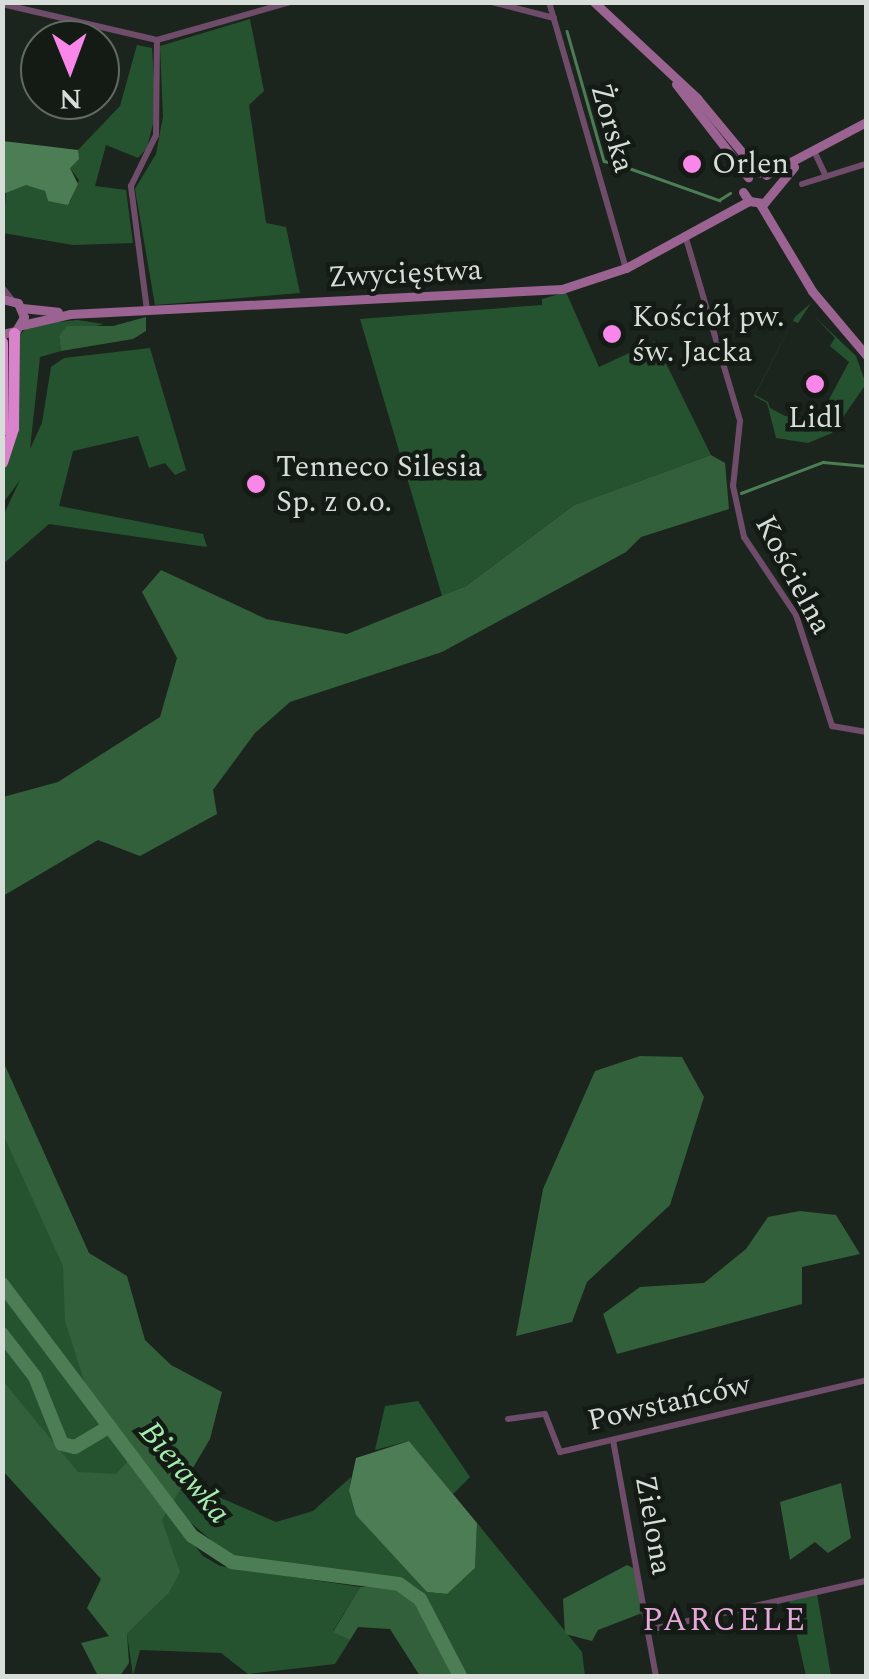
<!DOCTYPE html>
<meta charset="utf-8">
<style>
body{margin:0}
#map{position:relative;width:869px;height:1679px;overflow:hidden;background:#1c251d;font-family:Spectral,serif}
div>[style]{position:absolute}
.green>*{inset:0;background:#26532f}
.forest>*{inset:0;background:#31603a}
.water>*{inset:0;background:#4d7d55}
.stream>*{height:2.5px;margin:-1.25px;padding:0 1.25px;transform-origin:1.25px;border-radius:1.25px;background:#4d7d55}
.river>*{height:14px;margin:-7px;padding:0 7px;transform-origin:7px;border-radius:7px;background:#4d7d55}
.street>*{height:6px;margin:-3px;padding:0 3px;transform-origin:3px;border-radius:3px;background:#6f4c69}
.secondary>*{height:9px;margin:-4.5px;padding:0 4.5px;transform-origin:4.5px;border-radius:4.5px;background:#9a6391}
.highway>*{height:11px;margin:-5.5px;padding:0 5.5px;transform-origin:5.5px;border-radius:5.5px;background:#da83cd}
.dots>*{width:28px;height:28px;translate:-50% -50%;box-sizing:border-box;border:5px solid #131b14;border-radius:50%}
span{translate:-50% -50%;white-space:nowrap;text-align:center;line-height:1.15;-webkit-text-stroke:9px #131b14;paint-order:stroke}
.street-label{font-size:30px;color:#d7ddd8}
.poi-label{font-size:30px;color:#d7ddd8}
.left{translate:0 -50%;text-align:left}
.water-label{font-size:32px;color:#a4ecaf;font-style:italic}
.neighbourhood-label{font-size:32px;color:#e6a7db;letter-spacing:2.5px}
.frame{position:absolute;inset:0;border:5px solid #d7ddd8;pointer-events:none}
.north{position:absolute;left:20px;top:20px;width:100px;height:100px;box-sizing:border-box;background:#131b14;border:2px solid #616962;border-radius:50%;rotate:179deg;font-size:28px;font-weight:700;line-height:40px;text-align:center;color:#d7ddd8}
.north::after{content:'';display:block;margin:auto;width:35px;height:45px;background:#f987e9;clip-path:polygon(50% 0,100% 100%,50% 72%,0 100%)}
</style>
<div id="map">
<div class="green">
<i style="clip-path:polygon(250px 19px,264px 91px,249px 105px,266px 223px,286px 227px,300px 293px,155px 305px,135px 189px,156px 154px,163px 117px,160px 46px)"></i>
<i style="clip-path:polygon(137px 45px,152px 48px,156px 111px,147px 148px,138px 158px,106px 145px,95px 186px,126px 190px,133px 243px,73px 245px,3px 233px,6px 192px,26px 184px,45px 191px,48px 201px,70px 202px,79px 180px,70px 168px,78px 150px,120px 106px)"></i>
<i style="clip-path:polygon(566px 292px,599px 367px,655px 341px,711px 455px,574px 505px,466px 586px,442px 596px,360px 319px,542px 305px,542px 299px)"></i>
<i style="clip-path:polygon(811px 303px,798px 323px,793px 321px,755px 395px,768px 402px,770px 408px,785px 416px,818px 420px,849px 362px,830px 346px,835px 338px,815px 317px,856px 356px,866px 384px,832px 433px,808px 443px,776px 438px,767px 403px,754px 396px,795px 317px)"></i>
<i style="clip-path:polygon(77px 320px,104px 324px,59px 336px,61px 351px,40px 357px,30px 449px,42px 423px,51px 367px,64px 358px,150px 348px,186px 470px,175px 475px,165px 463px,149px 468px,138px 436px,73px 451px,59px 506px,203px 534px,207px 547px,49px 524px,3px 564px,2px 518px,20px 480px,3px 503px,3px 471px,19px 414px,19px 336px,29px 325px)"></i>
<i style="clip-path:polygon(2px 1134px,38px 1165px,134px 1455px,170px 1504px,184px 1482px,276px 1522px,313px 1511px,351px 1477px,349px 1490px,427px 1592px,446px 1594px,475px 1568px,477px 1523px,582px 1652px,585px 1676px,463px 1676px,425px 1602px,409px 1586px,234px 1560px,176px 1510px,171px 1516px,203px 1556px,220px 1566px,360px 1587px,333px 1631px,350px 1640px,335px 1664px,248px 1674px,221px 1653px,140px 1650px,133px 1676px,127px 1634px,168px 1594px,48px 1436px,3px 1394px)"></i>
<i style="clip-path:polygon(418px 1401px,470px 1477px,453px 1494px,409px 1441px,375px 1450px,385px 1406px)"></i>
<i style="clip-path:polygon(817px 1594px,831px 1676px,806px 1676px,789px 1600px)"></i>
</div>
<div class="forest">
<i style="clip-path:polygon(146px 317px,146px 331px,133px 339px,61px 351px,59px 336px,67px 326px,113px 326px)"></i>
<i style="clip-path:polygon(711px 455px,725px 463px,729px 509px,641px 537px,626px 552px,442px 652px,290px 702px,255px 733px,213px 790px,217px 814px,140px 856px,98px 840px,3px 896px,3px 797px,58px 782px,160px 717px,177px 658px,142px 592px,161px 570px,266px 619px,347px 634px,466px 586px,574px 505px)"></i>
<i style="clip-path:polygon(640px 1056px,682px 1057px,704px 1097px,670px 1205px,587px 1282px,572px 1322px,516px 1336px,543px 1189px,595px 1071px)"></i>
<i style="clip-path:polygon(3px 1061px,89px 1253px,127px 1276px,145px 1340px,171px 1365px,222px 1392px,210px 1439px,162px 1520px,180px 1572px,168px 1594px,127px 1634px,129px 1663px,120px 1676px,98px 1676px,81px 1643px,109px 1636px,87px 1608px,101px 1579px,3px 1471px,3px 1381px,78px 1472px,116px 1474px,134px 1455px,89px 1396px,65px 1321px,63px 1266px,3px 1134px)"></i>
<i style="clip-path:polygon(800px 1211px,836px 1215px,860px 1254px,802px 1267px,802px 1304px,617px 1354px,603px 1314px,640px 1287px,704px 1283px,746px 1249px,768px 1217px)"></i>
<i style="clip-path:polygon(841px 1483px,851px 1538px,828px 1553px,815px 1542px,790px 1560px,780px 1502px)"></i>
<i style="clip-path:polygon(627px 1565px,635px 1569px,642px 1613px,598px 1630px,592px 1641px,565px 1634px,563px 1599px)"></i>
<i style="clip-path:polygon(396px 1586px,418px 1601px,456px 1666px,454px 1676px,420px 1676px,390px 1629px,358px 1627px,350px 1640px,333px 1632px,360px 1587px)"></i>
</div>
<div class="water">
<i style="clip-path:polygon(3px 141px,78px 150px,79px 159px,70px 168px,78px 184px,68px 205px,48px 201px,45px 191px,26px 185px,3px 194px)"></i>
<i style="clip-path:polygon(409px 1441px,477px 1523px,475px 1568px,447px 1594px,427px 1592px,356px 1515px,349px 1490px,356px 1458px)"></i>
</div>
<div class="stream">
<i style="left:567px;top:31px;width:135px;rotate:74.1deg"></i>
<i style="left:604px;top:161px;width:14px;rotate:12deg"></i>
<i style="left:629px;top:168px;width:96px;rotate:19.6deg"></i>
<i style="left:719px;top:200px;width:13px;rotate:-32deg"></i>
<i style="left:741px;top:493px;width:88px;rotate:-20.7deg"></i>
<i style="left:823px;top:462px;width:43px;rotate:5.3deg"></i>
</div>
<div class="river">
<i style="left:2px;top:1284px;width:316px;rotate:53deg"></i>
<i style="left:192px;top:1536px;width:48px;rotate:33deg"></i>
<i style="left:232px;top:1562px;width:168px;rotate:7.5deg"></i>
<i style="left:399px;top:1584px;width:26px;rotate:36deg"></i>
<i style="left:420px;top:1599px;width:87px;rotate:62.5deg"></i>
<i style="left:2px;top:1334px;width:54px;rotate:52.5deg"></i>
<i style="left:35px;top:1377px;width:72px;rotate:68.1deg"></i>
<i style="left:62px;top:1444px;width:13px;rotate:13deg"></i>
<i style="left:75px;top:1447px;width:39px;rotate:-31deg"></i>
</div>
<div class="street">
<i style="left:492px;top:2px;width:64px;rotate:14.5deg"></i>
<i style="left:549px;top:2px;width:277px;rotate:73.9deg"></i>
<i style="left:2px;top:4px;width:159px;rotate:13.1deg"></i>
<i style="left:157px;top:40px;width:138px;rotate:-15.9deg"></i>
<i style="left:815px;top:153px;width:26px;rotate:65deg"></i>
<i style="left:802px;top:184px;width:67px;rotate:-17.4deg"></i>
<i style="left:685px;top:235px;width:194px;rotate:73.5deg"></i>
<i style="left:740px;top:421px;width:65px;rotate:96.1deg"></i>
<i style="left:733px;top:486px;width:52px;rotate:77.8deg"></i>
<i style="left:744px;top:537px;width:94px;rotate:56.3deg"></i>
<i style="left:796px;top:615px;width:117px;rotate:72deg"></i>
<i style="left:832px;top:726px;width:35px;rotate:10deg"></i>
<i style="left:2px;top:287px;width:16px;rotate:52deg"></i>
<i style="left:147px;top:310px;width:125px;rotate:-97.4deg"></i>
<i style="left:131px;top:186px;width:57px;rotate:-63.9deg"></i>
<i style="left:156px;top:135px;width:95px;rotate:-89.4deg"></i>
<i style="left:508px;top:1419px;width:37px;rotate:-8deg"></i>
<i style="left:545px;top:1414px;width:41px;rotate:68.5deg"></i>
<i style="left:560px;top:1452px;width:314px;rotate:-13.2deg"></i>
<i style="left:613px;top:1440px;width:240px;rotate:79.7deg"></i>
<i style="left:648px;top:1630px;width:223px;rotate:-12.7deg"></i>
</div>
<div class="secondary">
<i style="left:594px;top:2px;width:141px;rotate:43deg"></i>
<i style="left:697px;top:98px;width:97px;rotate:50.4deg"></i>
<i style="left:676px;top:84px;width:118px;rotate:52.3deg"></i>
<i style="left:766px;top:175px;width:113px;rotate:-27.9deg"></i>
<i style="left:743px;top:192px;width:11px;rotate:56deg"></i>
<i style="left:749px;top:201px;width:15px;rotate:8deg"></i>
<i style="left:764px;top:203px;width:47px;rotate:-50.2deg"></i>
<i style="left:760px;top:204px;width:101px;rotate:59.1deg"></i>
<i style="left:812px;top:291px;width:84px;rotate:49.8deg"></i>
<i style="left:2px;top:299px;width:16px;rotate:14deg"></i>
<i style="left:18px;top:303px;width:15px;rotate:67deg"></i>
<i style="left:24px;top:317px;width:16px;rotate:120deg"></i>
<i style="left:16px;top:331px;width:14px;rotate:168deg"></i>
<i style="left:22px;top:308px;width:36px;rotate:6deg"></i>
<i style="left:22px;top:325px;width:49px;rotate:-12.9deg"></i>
<i style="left:70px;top:314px;width:493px;rotate:-2.9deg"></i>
<i style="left:562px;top:289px;width:67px;rotate:-18.2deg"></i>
<i style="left:626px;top:268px;width:140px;rotate:-28.6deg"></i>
</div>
<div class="highway">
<i style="left:2px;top:342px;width:88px;rotate:90deg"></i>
<i style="left:2px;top:462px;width:36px;rotate:-72deg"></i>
<i style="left:13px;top:428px;width:95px;rotate:-89.4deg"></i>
</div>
<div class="dots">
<i style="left:692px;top:164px;background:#f987e9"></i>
<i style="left:612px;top:334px;background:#f987e9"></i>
<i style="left:815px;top:384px;background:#f987e9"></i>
<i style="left:256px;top:484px;background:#f987e9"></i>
</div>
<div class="street-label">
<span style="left:612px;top:128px;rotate:74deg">Żorska</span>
<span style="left:405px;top:274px;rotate:-3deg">Zwycięstwa</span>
<span style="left:793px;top:575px;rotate:62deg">Kościelna</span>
<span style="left:669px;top:1403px;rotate:-13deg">Powstańców</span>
<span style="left:653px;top:1525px;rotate:80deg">Zielona</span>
</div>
<div class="poi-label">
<span class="left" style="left:712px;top:164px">Orlen</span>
<span class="left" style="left:632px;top:334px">Kościół pw.<br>św. Jacka</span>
<span style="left:815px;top:418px">Lidl</span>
<span class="left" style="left:276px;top:484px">Tenneco Silesia<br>Sp. z o.o.</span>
</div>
<div class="water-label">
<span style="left:184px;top:1473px;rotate:50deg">Bierawka</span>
</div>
<div class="neighbourhood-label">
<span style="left:725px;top:1621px">PARCELE</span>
</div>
<div class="frame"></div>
<div class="north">N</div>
</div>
